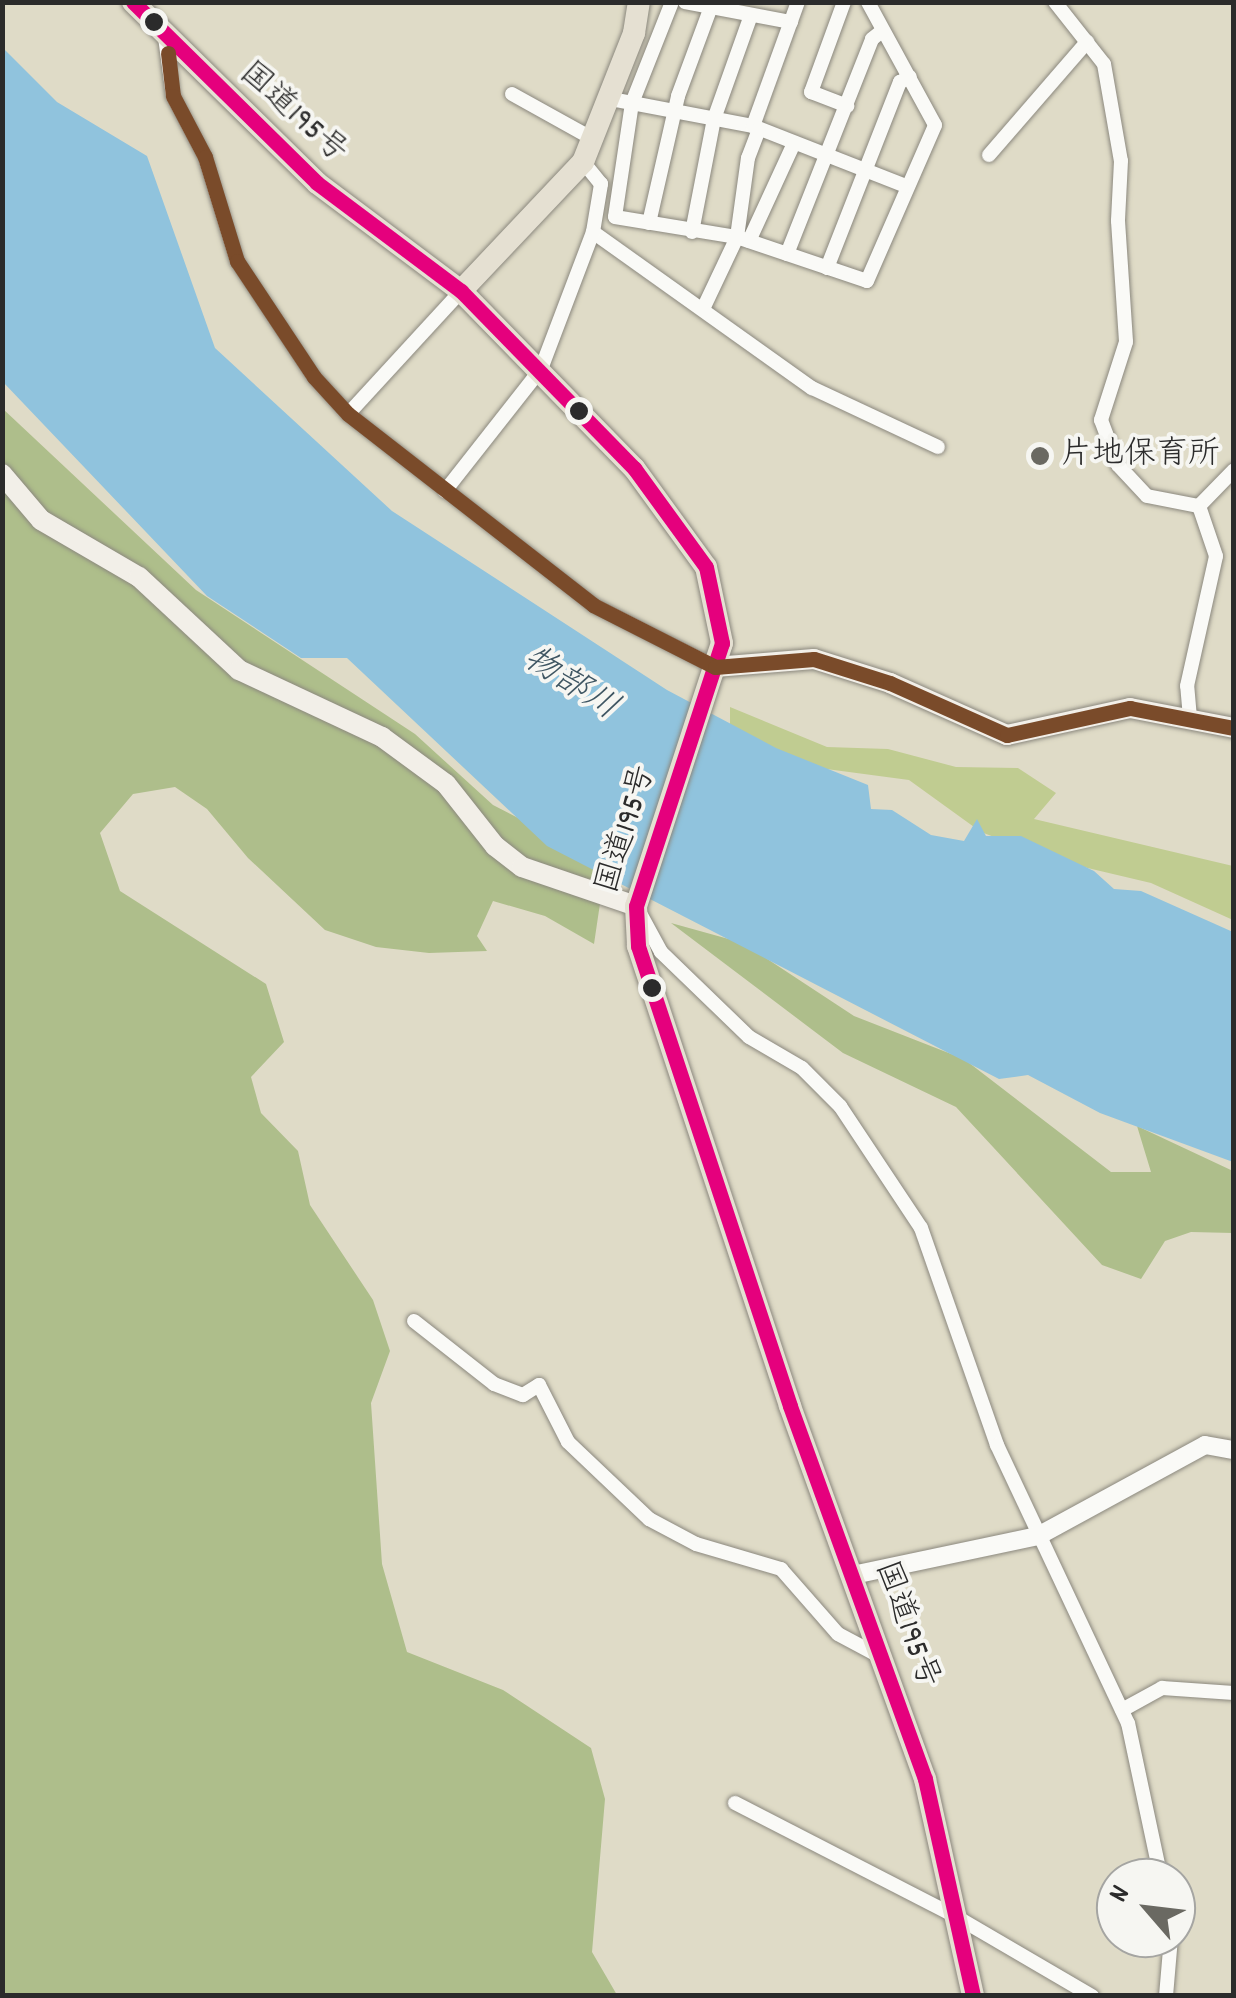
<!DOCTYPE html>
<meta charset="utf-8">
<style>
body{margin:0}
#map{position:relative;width:1236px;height:1998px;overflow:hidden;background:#dfdbc7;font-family:Dekko,"Klee One",sans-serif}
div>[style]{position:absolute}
.green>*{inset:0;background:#c0cc91}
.forest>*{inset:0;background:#aebe8b}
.water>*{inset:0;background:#90c3dd}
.roads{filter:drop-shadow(0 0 2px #8b887e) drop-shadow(0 0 2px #8b887e)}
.minor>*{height:14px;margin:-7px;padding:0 7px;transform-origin:7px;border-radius:7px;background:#fafaf7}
.tertiary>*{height:18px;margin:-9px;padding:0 9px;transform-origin:9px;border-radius:9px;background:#fafaf7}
.secondary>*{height:20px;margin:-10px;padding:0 10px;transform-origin:10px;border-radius:10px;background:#f2efe8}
.primary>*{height:22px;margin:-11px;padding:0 11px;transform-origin:11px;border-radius:11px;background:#e5e0d2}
.trunk>*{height:22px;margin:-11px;padding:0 11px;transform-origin:11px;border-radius:11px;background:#e5e0d2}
.bus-1>*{height:15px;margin:-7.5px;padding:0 7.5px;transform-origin:7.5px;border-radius:7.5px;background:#e5007d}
.bus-2>*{height:15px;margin:-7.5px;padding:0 7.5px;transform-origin:7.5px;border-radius:7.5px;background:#7a4b2a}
.dots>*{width:28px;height:28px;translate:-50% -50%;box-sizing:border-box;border:5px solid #f6f6f2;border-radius:50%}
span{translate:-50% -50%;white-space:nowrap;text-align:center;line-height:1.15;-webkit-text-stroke:8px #f6f6f2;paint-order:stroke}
.street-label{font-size:32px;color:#2b2b2b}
.poi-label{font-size:32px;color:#2b2b2b}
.left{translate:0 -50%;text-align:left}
.water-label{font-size:35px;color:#3f5663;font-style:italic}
.frame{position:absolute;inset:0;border:5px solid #2b2b2b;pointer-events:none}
.north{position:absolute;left:1096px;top:1858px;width:100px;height:100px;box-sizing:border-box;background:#f6f6f2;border:2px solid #a5a5a2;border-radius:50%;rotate:298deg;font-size:28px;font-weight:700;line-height:40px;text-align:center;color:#2b2b2b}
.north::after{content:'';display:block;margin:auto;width:35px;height:45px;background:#6a6962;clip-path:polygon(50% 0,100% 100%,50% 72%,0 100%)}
</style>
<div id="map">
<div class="green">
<i style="clip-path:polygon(730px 707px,827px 747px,888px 749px,956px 767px,1018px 768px,1056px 793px,1034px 819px,1233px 866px,1233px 920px,1151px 883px,1058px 861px,981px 832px,909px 780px,804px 766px,730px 729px)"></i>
</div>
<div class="forest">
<i style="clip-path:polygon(2px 408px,196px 590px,415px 734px,493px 805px,606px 863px,594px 944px,545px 916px,493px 901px,477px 936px,487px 951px,429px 953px,376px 947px,325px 930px,248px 858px,207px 809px,175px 787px,133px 794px,100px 833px,120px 891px,266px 984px,284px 1042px,251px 1077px,261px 1113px,298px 1151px,310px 1205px,373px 1300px,390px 1351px,371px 1403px,382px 1564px,407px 1652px,503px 1690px,591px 1748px,605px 1799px,592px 1952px,617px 1995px,3px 1995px)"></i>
<i style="clip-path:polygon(671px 923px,743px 943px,854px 1016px,964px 1059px,1111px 1172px,1151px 1172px,1137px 1126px,1233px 1171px,1233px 1233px,1191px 1232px,1165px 1241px,1141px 1279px,1102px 1265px,956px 1107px,843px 1053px)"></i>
</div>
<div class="water">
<i style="clip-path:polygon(2px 47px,57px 102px,147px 156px,215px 348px,392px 511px,667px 690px,776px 748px,868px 785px,871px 809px,892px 810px,931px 835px,964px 841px,977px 819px,986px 836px,1021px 836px,1094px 871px,1114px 889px,1141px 891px,1233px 932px,1233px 1162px,1100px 1113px,1028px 1075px,999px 1079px,547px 846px,347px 658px,301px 658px,207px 596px,3px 382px)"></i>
</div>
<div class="roads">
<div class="minor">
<i style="left:672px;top:2px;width:109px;rotate:111.6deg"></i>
<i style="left:632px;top:103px;width:115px;rotate:98.5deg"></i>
<i style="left:615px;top:217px;width:124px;rotate:9.3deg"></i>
<i style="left:737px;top:237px;width:137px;rotate:18.7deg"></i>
<i style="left:867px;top:281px;width:170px;rotate:-66.4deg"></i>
<i style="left:935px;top:125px;width:140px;rotate:-118.6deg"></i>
<i style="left:685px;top:2px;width:108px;rotate:10.7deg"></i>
<i style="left:844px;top:2px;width:96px;rotate:110.1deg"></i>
<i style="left:811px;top:92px;width:39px;rotate:21deg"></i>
<i style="left:1055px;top:2px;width:79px;rotate:51.7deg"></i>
<i style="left:1104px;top:64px;width:98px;rotate:80.1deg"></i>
<i style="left:1121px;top:161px;width:60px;rotate:92.9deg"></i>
<i style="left:1118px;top:221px;width:121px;rotate:86.2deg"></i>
<i style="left:1126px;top:342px;width:82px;rotate:107.8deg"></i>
<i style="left:1101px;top:420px;width:48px;rotate:69.3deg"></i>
<i style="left:1118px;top:465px;width:42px;rotate:46.9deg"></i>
<i style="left:1147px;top:496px;width:53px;rotate:10.9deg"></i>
<i style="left:165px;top:37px;width:60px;rotate:82.3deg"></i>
<i style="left:173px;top:96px;width:69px;rotate:62.3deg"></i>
<i style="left:205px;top:157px;width:109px;rotate:72.9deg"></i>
<i style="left:237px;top:261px;width:139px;rotate:56.4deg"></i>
<i style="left:314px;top:377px;width:50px;rotate:47.4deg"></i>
<i style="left:348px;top:414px;width:311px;rotate:37.9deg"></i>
<i style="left:593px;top:605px;width:137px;rotate:26.9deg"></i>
<i style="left:512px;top:94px;width:93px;rotate:29.1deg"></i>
<i style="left:611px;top:99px;width:145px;rotate:10.8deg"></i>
<i style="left:753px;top:126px;width:164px;rotate:21.4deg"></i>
<i style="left:753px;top:126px;width:132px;rotate:-70.1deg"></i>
<i style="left:989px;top:155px;width:150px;rotate:-49.1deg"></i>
<i style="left:649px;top:223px;width:130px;rotate:-77.1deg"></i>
<i style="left:678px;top:96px;width:95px;rotate:-69.7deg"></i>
<i style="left:593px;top:232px;width:269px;rotate:35.5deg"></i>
<i style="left:812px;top:388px;width:139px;rotate:25.1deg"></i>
<i style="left:692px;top:232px;width:115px;rotate:-79deg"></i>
<i style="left:714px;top:119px;width:110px;rotate:-70.4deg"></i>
<i style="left:749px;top:241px;width:108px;rotate:-65.3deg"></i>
<i style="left:787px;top:254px;width:231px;rotate:-68.4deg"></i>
<i style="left:872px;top:39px;width:13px;rotate:-39deg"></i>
<i style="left:827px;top:268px;width:200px;rotate:-68.6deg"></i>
<i style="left:900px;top:82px;width:11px;rotate:-27deg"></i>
<i style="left:703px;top:309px;width:80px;rotate:-64.7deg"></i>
<i style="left:737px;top:237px;width:80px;rotate:-82.1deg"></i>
<i style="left:748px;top:158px;width:31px;rotate:-69deg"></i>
<i style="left:348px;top:414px;width:167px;rotate:-47.4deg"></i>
<i style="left:445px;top:491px;width:155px;rotate:-51.8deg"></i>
<i style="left:541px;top:369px;width:147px;rotate:-69.2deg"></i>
<i style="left:593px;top:232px;width:49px;rotate:-80.5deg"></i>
<i style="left:601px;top:184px;width:28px;rotate:-129deg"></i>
<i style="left:1199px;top:506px;width:50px;rotate:-45.8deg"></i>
<i style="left:1190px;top:718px;width:32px;rotate:-95deg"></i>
<i style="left:1187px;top:686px;width:133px;rotate:-77.4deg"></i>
<i style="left:1216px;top:556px;width:53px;rotate:-108.8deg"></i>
<i style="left:641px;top:915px;width:42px;rotate:61.6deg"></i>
<i style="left:661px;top:952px;width:122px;rotate:44deg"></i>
<i style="left:749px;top:1037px;width:61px;rotate:30.3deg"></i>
<i style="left:802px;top:1068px;width:54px;rotate:45deg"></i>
<i style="left:840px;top:1106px;width:146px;rotate:56.4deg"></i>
<i style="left:921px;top:1228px;width:230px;rotate:70.7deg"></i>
<i style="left:997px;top:1445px;width:307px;rotate:64.8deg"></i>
<i style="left:1128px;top:1723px;width:158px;rotate:78deg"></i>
<i style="left:414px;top:1321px;width:102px;rotate:38.2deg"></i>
<i style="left:494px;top:1384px;width:31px;rotate:21deg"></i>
<i style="left:523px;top:1395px;width:19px;rotate:-32deg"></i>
<i style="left:539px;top:1385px;width:64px;rotate:63deg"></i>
<i style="left:568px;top:1442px;width:112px;rotate:43.5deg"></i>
<i style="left:649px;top:1519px;width:53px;rotate:28deg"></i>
<i style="left:696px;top:1544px;width:89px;rotate:16.4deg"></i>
<i style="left:781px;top:1569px;width:86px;rotate:48.8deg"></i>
<i style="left:838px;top:1634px;width:51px;rotate:28.1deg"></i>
<i style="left:1122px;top:1710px;width:46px;rotate:-28.8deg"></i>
<i style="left:1162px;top:1688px;width:72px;rotate:4deg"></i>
<i style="left:735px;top:1803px;width:247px;rotate:27.2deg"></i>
<i style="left:955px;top:1916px;width:159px;rotate:30.3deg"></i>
<i style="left:1166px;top:1996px;width:58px;rotate:-85.1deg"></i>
</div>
<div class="tertiary">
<i style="left:853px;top:1575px;width:189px;rotate:-11.9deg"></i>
<i style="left:1038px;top:1536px;width:190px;rotate:-28.6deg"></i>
<i style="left:1205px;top:1445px;width:29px;rotate:10deg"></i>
</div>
<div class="secondary">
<i style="left:2px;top:474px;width:60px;rotate:49.7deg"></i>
<i style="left:41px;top:520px;width:113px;rotate:30.2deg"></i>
<i style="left:139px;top:577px;width:137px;rotate:42.9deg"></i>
<i style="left:239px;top:670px;width:158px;rotate:25.1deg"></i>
<i style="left:382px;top:737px;width:79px;rotate:36.3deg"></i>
<i style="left:446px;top:784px;width:79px;rotate:51.7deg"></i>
<i style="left:495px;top:846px;width:34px;rotate:38deg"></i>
<i style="left:522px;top:867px;width:120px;rotate:18.9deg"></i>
<i style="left:715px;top:667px;width:99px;rotate:-4.6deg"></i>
<i style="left:814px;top:659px;width:80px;rotate:17.5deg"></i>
<i style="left:890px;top:683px;width:128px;rotate:24deg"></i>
<i style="left:1007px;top:735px;width:126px;rotate:-12.4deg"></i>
<i style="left:1130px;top:708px;width:106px;rotate:10.9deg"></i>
</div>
<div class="primary">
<i style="left:461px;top:291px;width:178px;rotate:-46.6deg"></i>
<i style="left:583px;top:162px;width:139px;rotate:-68.4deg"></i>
<i style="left:634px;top:33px;width:31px;rotate:-81deg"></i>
</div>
<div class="trunk">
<i style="left:133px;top:2px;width:258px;rotate:44.5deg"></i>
<i style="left:317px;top:183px;width:180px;rotate:36.9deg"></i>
<i style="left:461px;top:291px;width:248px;rotate:45.7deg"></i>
<i style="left:634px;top:468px;width:122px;rotate:54deg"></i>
<i style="left:706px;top:567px;width:78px;rotate:78.1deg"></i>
<i style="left:722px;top:643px;width:277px;rotate:108.1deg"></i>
<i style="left:636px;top:906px;width:40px;rotate:87.1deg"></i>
<i style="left:638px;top:946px;width:484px;rotate:71.7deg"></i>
<i style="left:790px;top:1406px;width:397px;rotate:70.1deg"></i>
<i style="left:925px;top:1779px;width:222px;rotate:77.5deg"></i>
</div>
</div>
<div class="bus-1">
<i style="left:133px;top:2px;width:258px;rotate:44.5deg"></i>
<i style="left:317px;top:183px;width:180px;rotate:36.9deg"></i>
<i style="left:461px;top:291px;width:248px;rotate:45.7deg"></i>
<i style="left:634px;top:468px;width:122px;rotate:54deg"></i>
<i style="left:706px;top:567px;width:78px;rotate:78.1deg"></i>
<i style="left:722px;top:643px;width:277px;rotate:108.1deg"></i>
<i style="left:636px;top:906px;width:40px;rotate:87.1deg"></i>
<i style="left:638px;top:946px;width:484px;rotate:71.7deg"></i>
<i style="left:790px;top:1406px;width:397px;rotate:70.1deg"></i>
<i style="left:925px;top:1779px;width:222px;rotate:77.5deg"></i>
</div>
<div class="bus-2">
<i style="left:168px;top:53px;width:43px;rotate:83.4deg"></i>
<i style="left:173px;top:96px;width:69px;rotate:62.3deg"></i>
<i style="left:205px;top:157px;width:109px;rotate:72.9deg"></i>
<i style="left:237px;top:261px;width:139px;rotate:56.4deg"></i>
<i style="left:314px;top:377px;width:50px;rotate:47.4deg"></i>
<i style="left:348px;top:414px;width:311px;rotate:37.9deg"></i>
<i style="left:593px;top:605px;width:137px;rotate:26.9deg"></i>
<i style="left:715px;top:667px;width:99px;rotate:-4.6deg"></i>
<i style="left:814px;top:659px;width:80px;rotate:17.5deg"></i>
<i style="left:890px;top:683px;width:128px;rotate:24deg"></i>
<i style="left:1007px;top:735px;width:126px;rotate:-12.4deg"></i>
<i style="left:1130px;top:708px;width:106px;rotate:10.9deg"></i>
</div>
<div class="dots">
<i style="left:154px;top:22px;background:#2b2b2b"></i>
<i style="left:579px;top:411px;background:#2b2b2b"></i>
<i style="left:1040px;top:456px;background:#6a6962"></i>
<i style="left:652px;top:988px;background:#2b2b2b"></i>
</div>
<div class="street-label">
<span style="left:292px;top:114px;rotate:42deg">国道195号</span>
<span style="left:628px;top:830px;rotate:-73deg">国道195号</span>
<span style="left:905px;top:1625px;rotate:70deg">国道195号</span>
</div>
<div class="poi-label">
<span class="left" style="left:1060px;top:456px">片地保育所</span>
</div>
<div class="water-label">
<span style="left:570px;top:685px;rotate:33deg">物部川</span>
</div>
<div class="frame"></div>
<div class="north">N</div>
</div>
